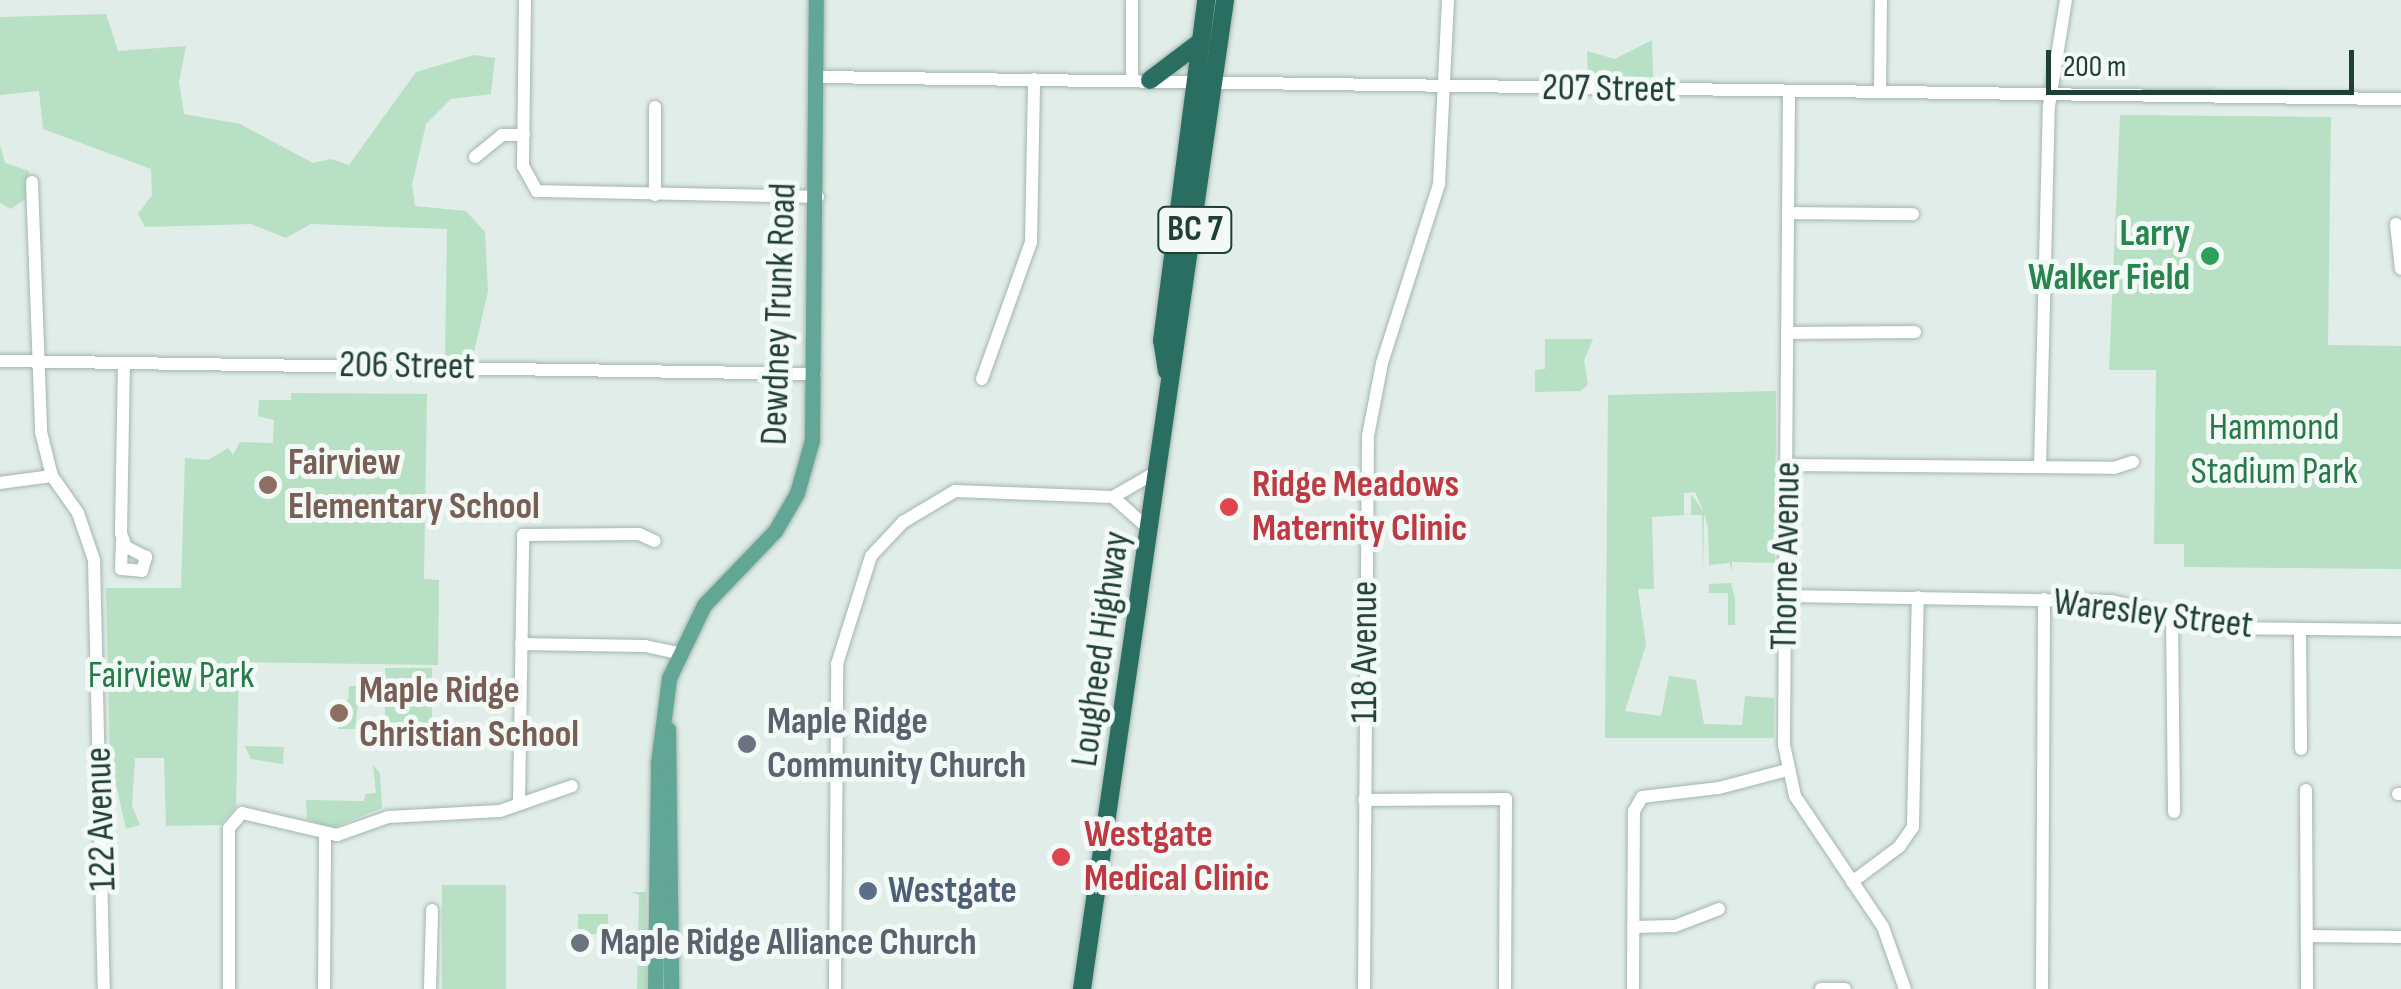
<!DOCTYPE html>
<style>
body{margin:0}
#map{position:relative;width:2401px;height:989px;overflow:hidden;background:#e1ede8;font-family:"Sofia Sans Condensed",sans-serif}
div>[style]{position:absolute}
.green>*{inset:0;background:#b8e0c4;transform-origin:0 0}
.roads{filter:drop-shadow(0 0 2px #a3b5af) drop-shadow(0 0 2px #a3b5af)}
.minor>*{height:12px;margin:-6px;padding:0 6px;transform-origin:6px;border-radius:6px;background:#fff}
.major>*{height:15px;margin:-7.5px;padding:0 7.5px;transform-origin:7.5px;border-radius:7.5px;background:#62a696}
.highway>*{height:18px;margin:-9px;padding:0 9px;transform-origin:9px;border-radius:9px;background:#296e61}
.dots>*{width:28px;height:28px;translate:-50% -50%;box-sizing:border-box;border:5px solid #f2f9f6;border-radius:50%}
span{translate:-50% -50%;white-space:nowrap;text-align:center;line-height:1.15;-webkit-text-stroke:10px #f2f9f6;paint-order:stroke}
.shield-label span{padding:2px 8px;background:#f2f9f6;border:2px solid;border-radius:8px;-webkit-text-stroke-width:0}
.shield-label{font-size:35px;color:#203f37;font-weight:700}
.street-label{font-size:38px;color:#203f37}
.leisure-label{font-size:38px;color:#27864d;font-weight:700}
.right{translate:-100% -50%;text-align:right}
.park-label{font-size:38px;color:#277948}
.education-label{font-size:38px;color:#785e54;font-weight:700}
.left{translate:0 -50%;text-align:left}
.health-label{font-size:38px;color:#be3a42;font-weight:700}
.worship-label{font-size:38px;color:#5b616d;font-weight:700}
.service-label{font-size:38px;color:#4e5e75;font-weight:700}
.scale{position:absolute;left:2046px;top:50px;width:308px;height:45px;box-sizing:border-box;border:5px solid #203f37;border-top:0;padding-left:12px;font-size:30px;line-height:35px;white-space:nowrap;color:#203f37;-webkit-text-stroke:8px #f2f9f6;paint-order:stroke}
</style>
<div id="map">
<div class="green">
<i style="clip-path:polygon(106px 14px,118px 51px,186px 46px,179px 82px,184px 114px,240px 124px,313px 163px,331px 159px,349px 165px,416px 72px,474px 55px,495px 58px,491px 94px,451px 99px,426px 124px,412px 185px,415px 206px,466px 211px,485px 232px,488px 291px,474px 352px,445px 360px,447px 229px,311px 224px,286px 238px,251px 224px,145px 227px,138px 214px,152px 195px,151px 169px,43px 129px,39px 91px,0 95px,0 17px)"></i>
<i style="clip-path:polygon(1652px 40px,1653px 77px,1588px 77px,1587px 51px,1615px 59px)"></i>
<i style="clip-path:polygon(2120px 115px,2331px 117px,2328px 345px,2401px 346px,2401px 569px,2184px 567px,2184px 544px,2154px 544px,2156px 370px,2109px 370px)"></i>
<i style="clip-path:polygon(0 145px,5px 163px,29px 171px,27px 198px,11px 209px,0 203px)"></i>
<i style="clip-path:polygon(1545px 339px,1593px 339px,1584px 360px,1588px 384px,1581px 391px,1535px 392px,1535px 370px,1545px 369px)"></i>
<i style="clip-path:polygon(1776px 391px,1775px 563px,1732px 562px,1732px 572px,1730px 563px,1709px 565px,1708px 528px,1704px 513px,1703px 575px,1702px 515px,1691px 515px,1691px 494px,1704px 512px,1695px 492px,1684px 493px,1684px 515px,1652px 517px,1654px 589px,1638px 589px,1646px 645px,1625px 711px,1661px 716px,1669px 676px,1678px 677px,1696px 680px,1704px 724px,1742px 725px,1745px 696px,1774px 698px,1774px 738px,1605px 738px,1608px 395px)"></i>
<i style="clip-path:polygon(291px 393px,427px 394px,424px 579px,439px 580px,438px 665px,239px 662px,236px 807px,220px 825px,166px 826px,164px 758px,135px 758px,132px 806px,140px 825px,126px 829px,110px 758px,106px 588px,181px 588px,185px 458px,208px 460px,228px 448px,233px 455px,240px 442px,273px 443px,274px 420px,258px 416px,259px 400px,291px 400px)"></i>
<i style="clip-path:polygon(1731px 583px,1735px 598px,1735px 625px,1728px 625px,1728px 593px,1709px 593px,1709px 584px)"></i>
<i style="left:385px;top:668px;width:47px;height:58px"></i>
<i style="clip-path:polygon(349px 686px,360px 686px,355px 729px,338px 729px,338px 703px,348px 700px)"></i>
<i style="clip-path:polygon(245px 746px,284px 747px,283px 764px,251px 759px)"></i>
<i style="clip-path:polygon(373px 765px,380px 773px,382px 808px,332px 828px,307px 819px,306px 800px,364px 801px,365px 794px,376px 793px)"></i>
<i style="left:506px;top:885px;width:104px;height:64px;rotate:90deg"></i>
<i style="clip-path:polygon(630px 892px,646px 892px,646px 989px,637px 989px,639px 895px)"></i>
<i style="clip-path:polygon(578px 914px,608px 914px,609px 938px,605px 932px,578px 937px)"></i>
</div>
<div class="roads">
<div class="minor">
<i style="left:525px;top:0;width:166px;rotate:90.7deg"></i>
<i style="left:523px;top:166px;width:29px;rotate:61deg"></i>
<i style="left:537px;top:191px;width:281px;rotate:1.2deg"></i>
<i style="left:1132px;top:0;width:80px;rotate:90deg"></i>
<i style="left:817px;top:77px;width:1584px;rotate:0.8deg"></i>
<i style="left:1789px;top:91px;width:654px;rotate:90.44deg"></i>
<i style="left:1784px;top:745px;width:52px;rotate:77.8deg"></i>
<i style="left:1795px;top:796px;width:158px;rotate:56.1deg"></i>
<i style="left:1883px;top:927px;width:66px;rotate:70.5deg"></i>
<i style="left:1880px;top:92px;width:92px;rotate:-89.4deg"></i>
<i style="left:475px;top:157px;width:35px;rotate:-39deg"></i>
<i style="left:502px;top:135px;width:22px"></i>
<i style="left:32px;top:182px;width:250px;rotate:87.9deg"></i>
<i style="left:41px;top:432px;width:45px;rotate:76deg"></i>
<i style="left:52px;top:476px;width:45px;rotate:54.9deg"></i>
<i style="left:78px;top:513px;width:50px;rotate:71.2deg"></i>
<i style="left:94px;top:560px;width:429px;rotate:88.7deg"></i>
<i style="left:655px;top:195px;width:88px;rotate:-90deg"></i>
<i style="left:1788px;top:213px;width:125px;rotate:0.5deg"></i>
<i style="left:2396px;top:224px;width:45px;rotate:83.7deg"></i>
<i style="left:1787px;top:333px;width:128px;rotate:-0.4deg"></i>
<i style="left:0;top:361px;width:815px;rotate:0.91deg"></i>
<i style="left:982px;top:379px;width:145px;rotate:-70.3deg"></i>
<i style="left:1031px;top:242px;width:163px;rotate:-88.9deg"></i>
<i style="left:1787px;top:465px;width:327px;rotate:0.5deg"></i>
<i style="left:2114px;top:468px;width:20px;rotate:-18deg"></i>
<i style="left:2040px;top:467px;width:361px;rotate:-88.6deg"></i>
<i style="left:2049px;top:106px;width:107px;rotate:-80.9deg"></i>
<i style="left:0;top:483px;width:52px;rotate:-7.7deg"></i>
<i style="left:1113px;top:497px;width:50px;rotate:41.7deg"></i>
<i style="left:122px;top:541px;width:28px;rotate:92deg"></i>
<i style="left:121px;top:569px;width:21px;rotate:5deg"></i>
<i style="left:142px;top:571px;width:15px;rotate:-74deg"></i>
<i style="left:146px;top:557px;width:22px;rotate:-153deg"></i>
<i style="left:126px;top:547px;width:15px;rotate:-110deg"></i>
<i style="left:121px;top:533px;width:170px;rotate:-89deg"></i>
<i style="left:1785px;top:596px;width:327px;rotate:0.9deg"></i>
<i style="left:2112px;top:601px;width:108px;rotate:14.4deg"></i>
<i style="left:2217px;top:628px;width:184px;rotate:0.6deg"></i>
<i style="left:2172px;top:618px;width:194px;rotate:89.4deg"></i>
<i style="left:2300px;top:630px;width:119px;rotate:89.5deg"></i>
<i style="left:521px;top:644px;width:124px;rotate:0.9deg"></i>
<i style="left:645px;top:646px;width:33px;rotate:12deg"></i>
<i style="left:2306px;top:790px;width:199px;rotate:89.7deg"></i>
<i style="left:2398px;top:794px;width:3px"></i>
<i style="left:1364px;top:800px;width:142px;rotate:-0.4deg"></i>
<i style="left:1506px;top:799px;width:190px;rotate:90.3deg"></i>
<i style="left:519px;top:804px;width:269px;rotate:-89.1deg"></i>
<i style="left:523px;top:535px;width:116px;rotate:-0.5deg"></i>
<i style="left:639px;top:534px;width:17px;rotate:24deg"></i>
<i style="left:1852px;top:882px;width:59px;rotate:-36.7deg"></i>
<i style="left:1899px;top:847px;width:24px;rotate:-55deg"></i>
<i style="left:1913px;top:827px;width:230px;rotate:-88.8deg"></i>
<i style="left:1633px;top:927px;width:42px;rotate:-1.4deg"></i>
<i style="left:1675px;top:926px;width:47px;rotate:-21.1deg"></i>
<i style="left:2307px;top:936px;width:94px;rotate:0.6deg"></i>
<i style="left:229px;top:989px;width:161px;rotate:-90deg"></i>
<i style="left:229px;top:828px;width:20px;rotate:-49deg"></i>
<i style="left:242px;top:813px;width:98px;rotate:13deg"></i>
<i style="left:337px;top:835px;width:54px;rotate:-19.4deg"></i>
<i style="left:388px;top:817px;width:112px;rotate:-3.1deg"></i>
<i style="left:500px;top:811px;width:76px;rotate:-19.1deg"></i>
<i style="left:324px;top:989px;width:153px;rotate:-89.6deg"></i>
<i style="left:430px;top:989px;width:79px;rotate:-88.5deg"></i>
<i style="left:835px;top:989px;width:325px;rotate:-89.6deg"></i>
<i style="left:837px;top:664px;width:113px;rotate:-72.5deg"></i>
<i style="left:871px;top:556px;width:47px;rotate:-46.7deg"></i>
<i style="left:903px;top:522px;width:61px;rotate:-30.8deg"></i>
<i style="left:955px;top:491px;width:158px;rotate:2.2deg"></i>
<i style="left:1113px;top:497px;width:52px;rotate:-30deg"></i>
<i style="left:1364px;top:989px;width:553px;rotate:-89.59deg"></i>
<i style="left:1368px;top:436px;width:74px;rotate:-79.1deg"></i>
<i style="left:1382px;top:363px;width:188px;rotate:-72.3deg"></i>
<i style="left:1439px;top:184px;width:184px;rotate:-87.2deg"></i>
<i style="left:1633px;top:989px;width:178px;rotate:-89.7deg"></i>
<i style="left:1634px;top:811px;width:16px;rotate:-60deg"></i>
<i style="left:1642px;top:797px;width:78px;rotate:-6.7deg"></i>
<i style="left:1719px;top:788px;width:70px;rotate:-14.8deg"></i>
<i style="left:1821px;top:989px;width:24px"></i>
<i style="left:2042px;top:989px;width:390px;rotate:-89.7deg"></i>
</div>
<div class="major">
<i style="left:668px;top:729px;width:260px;rotate:89.3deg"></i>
<i style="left:655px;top:989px;width:226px;rotate:-89.2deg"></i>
<i style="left:658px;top:763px;width:86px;rotate:-82.6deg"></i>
<i style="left:669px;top:678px;width:81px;rotate:-64.4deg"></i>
<i style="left:704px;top:605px;width:103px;rotate:-46.2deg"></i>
<i style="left:775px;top:531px;width:44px;rotate:-59.9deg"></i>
<i style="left:797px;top:493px;width:55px;rotate:-74.2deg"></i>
<i style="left:812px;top:440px;width:440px;rotate:-89.5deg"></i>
</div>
<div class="highway">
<i style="left:1150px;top:80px;width:61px;rotate:-37.1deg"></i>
<i style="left:1167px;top:371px;width:30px;rotate:-99deg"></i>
<i style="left:1162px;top:341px;width:344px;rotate:-82.6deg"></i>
<i style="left:1082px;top:989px;width:999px;rotate:-81.77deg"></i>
</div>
</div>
<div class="dots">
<i style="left:2210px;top:256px;background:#2e9e5b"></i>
<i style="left:268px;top:485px;background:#8d6e63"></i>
<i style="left:1229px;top:507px;background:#e0444e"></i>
<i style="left:339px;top:713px;background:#8d6e63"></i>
<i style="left:747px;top:744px;background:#6b7280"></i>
<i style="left:1061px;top:857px;background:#e0444e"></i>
<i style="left:868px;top:891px;background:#5c6f8a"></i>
<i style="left:580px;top:943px;background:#6b7280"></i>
</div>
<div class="shield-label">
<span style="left:1195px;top:230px">BC 7</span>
</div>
<div class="street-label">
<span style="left:1609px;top:89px;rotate:1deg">207 Street</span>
<span style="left:779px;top:314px;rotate:-88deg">Dewdney Trunk Road</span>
<span style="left:407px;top:366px;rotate:1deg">206 Street</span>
<span style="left:1786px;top:556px;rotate:-89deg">Thorne Avenue</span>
<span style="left:2153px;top:614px;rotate:7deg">Waresley Street</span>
<span style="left:1101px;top:649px;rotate:-82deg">Lougheed Highway</span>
<span style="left:1365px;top:652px;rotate:-90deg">118 Avenue</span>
<span style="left:101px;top:819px;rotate:-92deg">122 Avenue</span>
</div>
<div class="leisure-label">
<span class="right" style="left:2190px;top:256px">Larry<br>Walker Field</span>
</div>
<div class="park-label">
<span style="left:2274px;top:450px">Hammond<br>Stadium Park</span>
<span style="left:171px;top:676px">Fairview Park</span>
</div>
<div class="education-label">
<span class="left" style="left:288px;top:485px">Fairview<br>Elementary School</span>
<span class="left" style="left:359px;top:713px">Maple Ridge<br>Christian School</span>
</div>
<div class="health-label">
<span class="left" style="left:1252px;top:507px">Ridge Meadows<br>Maternity Clinic</span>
<span class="left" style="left:1084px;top:857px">Westgate<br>Medical Clinic</span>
</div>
<div class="worship-label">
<span class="left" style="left:767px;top:744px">Maple Ridge<br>Community Church</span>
<span class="left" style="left:600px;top:943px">Maple Ridge Alliance Church</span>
</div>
<div class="service-label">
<span class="left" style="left:888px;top:891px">Westgate</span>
</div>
<div class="scale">200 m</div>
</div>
